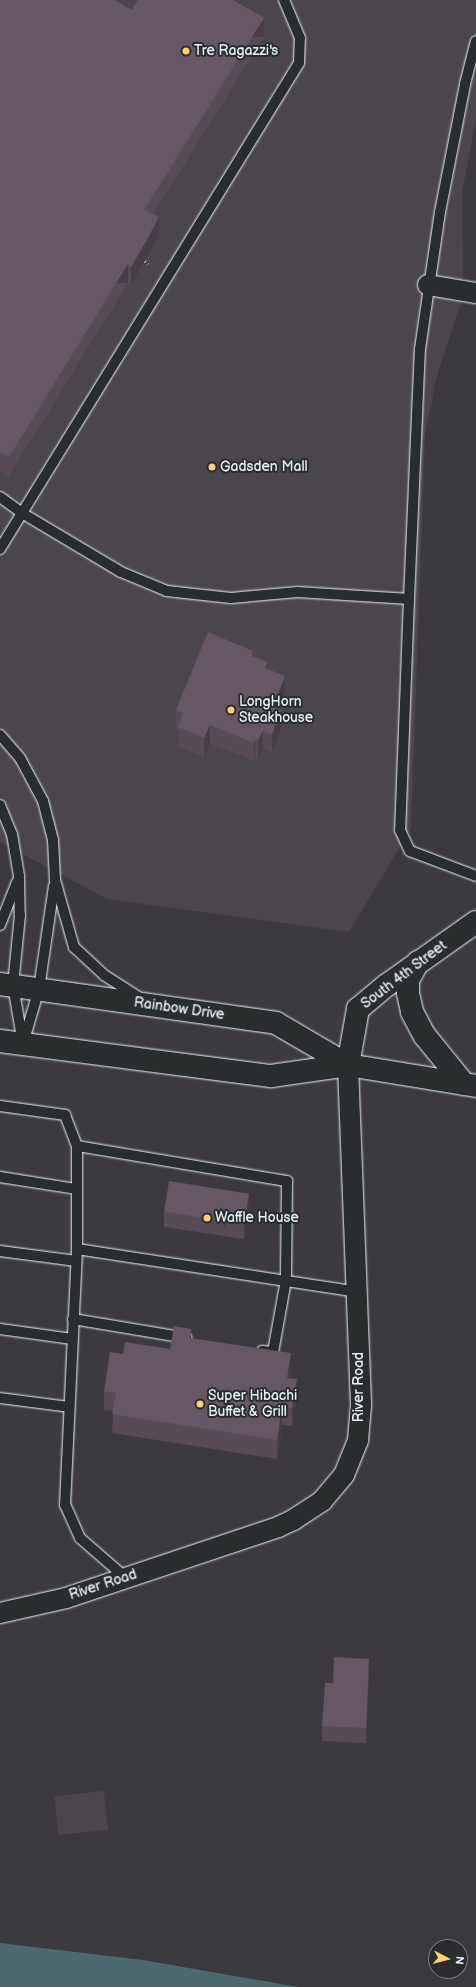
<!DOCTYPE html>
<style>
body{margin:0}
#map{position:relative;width:476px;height:1987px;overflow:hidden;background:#3c3a3e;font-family:"Balsamiq Sans",sans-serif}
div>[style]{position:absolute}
.built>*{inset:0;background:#4b464c;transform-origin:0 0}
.water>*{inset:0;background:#4b6a6d}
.path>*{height:2.5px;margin-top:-1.25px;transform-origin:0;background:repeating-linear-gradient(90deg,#e8f1f8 0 1px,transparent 0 4px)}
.roads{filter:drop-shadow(0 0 1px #e8f1f8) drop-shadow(0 0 1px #e8f1f8)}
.lane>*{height:10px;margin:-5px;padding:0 5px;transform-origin:5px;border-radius:5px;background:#2a2d2e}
.street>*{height:20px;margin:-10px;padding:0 10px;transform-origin:10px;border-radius:10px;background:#2a2d2e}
.secondary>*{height:22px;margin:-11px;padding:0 11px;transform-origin:11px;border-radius:11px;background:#2a2d2e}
.primary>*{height:22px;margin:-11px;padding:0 11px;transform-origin:11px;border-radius:11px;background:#2a2d2e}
.wall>*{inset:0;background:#574b56}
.shaded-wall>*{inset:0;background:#473d46;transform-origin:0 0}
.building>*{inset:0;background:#655764;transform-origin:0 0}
.dots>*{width:11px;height:11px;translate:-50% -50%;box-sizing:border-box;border:2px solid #2a2d2e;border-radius:50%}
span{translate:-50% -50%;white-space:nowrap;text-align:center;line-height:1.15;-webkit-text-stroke:4px #2a2d2e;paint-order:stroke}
.poi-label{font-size:14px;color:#e8f1f8}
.left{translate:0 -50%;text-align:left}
.street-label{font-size:14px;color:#e8f1f8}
.north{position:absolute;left:428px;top:1939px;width:40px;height:40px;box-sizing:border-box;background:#2a2d2e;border:1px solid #767b7f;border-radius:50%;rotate:97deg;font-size:11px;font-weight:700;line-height:16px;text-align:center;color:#e8f1f8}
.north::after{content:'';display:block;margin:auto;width:14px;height:18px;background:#ffd166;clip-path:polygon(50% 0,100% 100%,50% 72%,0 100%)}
</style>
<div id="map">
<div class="built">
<i style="clip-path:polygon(0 0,476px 0,476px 120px,462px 192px,463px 297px,436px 379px,425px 435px,411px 829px,349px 932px,107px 899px,0 842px)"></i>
<i style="left:104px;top:1791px;width:39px;height:50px;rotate:84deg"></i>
</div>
<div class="water">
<i style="clip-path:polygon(0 1943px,143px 1960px,298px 1987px,0 1987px)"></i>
</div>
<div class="path">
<i style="left:145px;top:261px;width:4px;rotate:45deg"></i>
</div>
<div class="roads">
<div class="lane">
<i style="left:0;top:497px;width:27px;rotate:36deg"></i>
<i style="left:22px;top:513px;width:528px;rotate:-58.39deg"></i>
<i style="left:299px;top:63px;width:25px;rotate:-88deg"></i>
<i style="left:300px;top:38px;width:41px;rotate:-112.8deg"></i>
<i style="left:0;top:549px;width:42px;rotate:-58.6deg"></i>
<i style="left:22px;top:513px;width:115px;rotate:30.8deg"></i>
<i style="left:121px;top:572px;width:50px;rotate:22.4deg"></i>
<i style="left:167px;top:591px;width:64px;rotate:6.2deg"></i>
<i style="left:231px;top:598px;width:67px;rotate:-5.1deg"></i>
<i style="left:298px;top:592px;width:111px;rotate:3.6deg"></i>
<i style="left:409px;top:599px;width:250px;rotate:-87.5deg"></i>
<i style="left:420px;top:349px;width:138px;rotate:-81.7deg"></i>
<i style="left:440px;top:212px;width:130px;rotate:-78.9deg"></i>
<i style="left:465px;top:84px;width:44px;rotate:-75.7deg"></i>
<i style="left:409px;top:599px;width:231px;rotate:92.2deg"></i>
<i style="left:400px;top:830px;width:23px;rotate:65deg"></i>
<i style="left:410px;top:851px;width:71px;rotate:20.7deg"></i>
<i style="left:0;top:735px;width:30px;rotate:49deg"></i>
<i style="left:20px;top:758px;width:49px;rotate:61.9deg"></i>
<i style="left:43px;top:801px;width:40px;rotate:75.6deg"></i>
<i style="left:53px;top:840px;width:40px;rotate:87.1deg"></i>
<i style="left:55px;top:880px;width:70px;rotate:74.2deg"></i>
<i style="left:74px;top:947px;width:41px;rotate:43deg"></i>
<i style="left:104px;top:975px;width:43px;rotate:32.6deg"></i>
<i style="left:0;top:805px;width:31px;rotate:68deg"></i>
<i style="left:12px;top:834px;width:43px;rotate:80.5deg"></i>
<i style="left:19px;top:876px;width:39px;rotate:89deg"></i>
<i style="left:20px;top:915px;width:70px;rotate:95.7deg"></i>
<i style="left:13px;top:985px;width:60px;rotate:80.4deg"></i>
<i style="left:0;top:925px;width:46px;rotate:-68.4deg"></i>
<i style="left:24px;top:1040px;width:53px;rotate:-73.6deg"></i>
<i style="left:39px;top:989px;width:104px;rotate:-81.7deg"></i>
<i style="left:0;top:1106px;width:66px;rotate:7.9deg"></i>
<i style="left:65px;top:1115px;width:33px;rotate:69deg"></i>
<i style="left:0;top:1177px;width:78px;rotate:8.9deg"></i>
<i style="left:77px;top:1249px;width:103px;rotate:-90deg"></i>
<i style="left:77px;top:1146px;width:213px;rotate:9.5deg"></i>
<i style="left:287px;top:1181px;width:99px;rotate:90.6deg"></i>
<i style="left:286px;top:1280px;width:73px;rotate:100.2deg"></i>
<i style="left:273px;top:1352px;width:11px;rotate:-175deg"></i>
<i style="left:0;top:1251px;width:77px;rotate:7.5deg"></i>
<i style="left:73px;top:1319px;width:115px;rotate:9.5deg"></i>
<i style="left:0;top:1329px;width:73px;rotate:7.9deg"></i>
<i style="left:0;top:1398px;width:70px;rotate:7.4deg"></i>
<i style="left:126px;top:1578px;width:61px;rotate:-139deg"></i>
<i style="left:80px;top:1538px;width:36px;rotate:-114deg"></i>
<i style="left:65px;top:1505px;width:256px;rotate:-87.3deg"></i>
<i style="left:77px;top:1249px;width:283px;rotate:8.7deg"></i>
</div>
<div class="street">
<i style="left:428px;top:285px;width:49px;rotate:9.5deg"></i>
<i style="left:0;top:1613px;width:68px;rotate:-12.8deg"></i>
<i style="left:66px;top:1598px;width:224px;rotate:-18.5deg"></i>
<i style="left:278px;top:1527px;width:17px;rotate:-25deg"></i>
<i style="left:293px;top:1520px;width:35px;rotate:-33deg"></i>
<i style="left:322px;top:1501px;width:34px;rotate:-50deg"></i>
<i style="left:344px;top:1475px;width:38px;rotate:-68deg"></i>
<i style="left:358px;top:1440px;width:36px;rotate:-85deg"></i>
<i style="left:361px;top:1404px;width:339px;rotate:-92.2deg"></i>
</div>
<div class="secondary">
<i style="left:348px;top:1065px;width:57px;rotate:-79.9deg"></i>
<i style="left:358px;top:1009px;width:38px;rotate:-40deg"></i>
<i style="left:387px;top:985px;width:109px;rotate:-35.3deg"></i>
</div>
<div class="primary">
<i style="left:418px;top:962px;width:21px;rotate:119deg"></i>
<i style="left:408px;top:980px;width:13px;rotate:90deg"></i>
<i style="left:408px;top:993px;width:19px;rotate:78deg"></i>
<i style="left:412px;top:1012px;width:27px;rotate:62deg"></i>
<i style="left:425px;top:1036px;width:62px;rotate:50.9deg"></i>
<i style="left:0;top:984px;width:279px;rotate:8deg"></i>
<i style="left:276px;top:1023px;width:83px;rotate:30.3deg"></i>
<i style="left:0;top:1041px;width:273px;rotate:7.4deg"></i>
<i style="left:271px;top:1076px;width:78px;rotate:-8.1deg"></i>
<i style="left:348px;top:1065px;width:130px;rotate:9.3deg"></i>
</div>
</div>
<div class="wall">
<i style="clip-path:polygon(0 0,132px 10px,264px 37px,153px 214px,159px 236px,145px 261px,131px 285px,128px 283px,9px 476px,0 470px)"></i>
<i style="clip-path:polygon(253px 656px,268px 669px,285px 695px,279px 710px,281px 729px,272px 753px,263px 749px,258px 759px,255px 758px,254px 761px,210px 743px,204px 757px,178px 746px,178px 730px,176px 729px,176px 710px)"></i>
<i style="clip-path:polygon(249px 1208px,244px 1239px,164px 1227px,164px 1212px)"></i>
<i style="clip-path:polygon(191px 1338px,291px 1372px,290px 1379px,297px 1398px,292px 1426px,282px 1425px,277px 1459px,112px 1433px,113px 1411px,104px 1410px,104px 1391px,123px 1354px,170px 1349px)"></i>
<i style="clip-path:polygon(369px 1674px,366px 1743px,322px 1741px,322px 1726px,333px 1683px)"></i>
</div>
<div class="shaded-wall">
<i style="left:264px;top:18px;width:19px;height:226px;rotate:90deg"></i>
<i style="clip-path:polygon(159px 217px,159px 236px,131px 285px,131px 267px)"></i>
<i style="left:128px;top:264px;width:19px;height:227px;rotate:90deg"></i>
<i style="clip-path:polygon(268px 662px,268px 681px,265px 668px)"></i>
<i style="clip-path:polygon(285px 676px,285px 695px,273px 726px,273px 707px)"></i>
<i style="clip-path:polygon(281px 710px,281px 729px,272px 753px,272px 734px)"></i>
<i style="clip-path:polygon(210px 725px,210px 743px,204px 757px,204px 738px)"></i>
<i style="clip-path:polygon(263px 731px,263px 749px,258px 759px,258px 740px)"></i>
<i style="clip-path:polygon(255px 739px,255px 758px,254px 761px,254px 743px)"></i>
<i style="clip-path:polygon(249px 1193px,249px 1208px,244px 1239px,244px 1224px)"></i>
<i style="clip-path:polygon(291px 1353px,291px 1372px,287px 1397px,287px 1378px)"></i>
<i style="clip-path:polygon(297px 1379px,297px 1398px,292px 1426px,292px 1408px)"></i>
<i style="clip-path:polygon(282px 1406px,282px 1425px,277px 1459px,277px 1440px)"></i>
<i style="clip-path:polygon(369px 1659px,369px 1674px,366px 1743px,366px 1728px)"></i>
</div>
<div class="building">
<i style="clip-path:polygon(0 0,115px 0,132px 10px,138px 0,233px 0,264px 18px,144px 210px,159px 217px,145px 243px,131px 267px,128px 264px,9px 457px,0 452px)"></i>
<i style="clip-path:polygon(208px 632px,253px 651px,252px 656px,268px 662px,265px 668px,285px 676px,273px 707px,281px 710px,272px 734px,263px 731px,258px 740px,255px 739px,254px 743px,210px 725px,204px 738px,178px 727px,183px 713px,176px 710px)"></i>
<i style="left:169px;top:1181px;width:81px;height:31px;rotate:9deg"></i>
<i style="clip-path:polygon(174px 1326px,191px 1329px,190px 1338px,291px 1353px,287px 1378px,297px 1379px,292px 1408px,282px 1406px,277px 1440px,112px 1414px,116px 1393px,104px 1391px,110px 1352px,123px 1354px,125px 1342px,170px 1349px)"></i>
<i style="clip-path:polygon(334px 1657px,369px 1659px,366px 1728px,322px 1726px,325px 1683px,333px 1683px)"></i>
</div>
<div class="dots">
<i style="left:186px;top:51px;background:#ffd166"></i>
<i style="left:212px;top:467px;background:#ffd166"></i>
<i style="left:231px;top:710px;background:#ffd166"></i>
<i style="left:207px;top:1218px;background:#ffd166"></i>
<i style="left:200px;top:1404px;background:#ffd166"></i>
</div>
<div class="poi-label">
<span class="left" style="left:194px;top:51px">Tre Ragazzi's</span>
<span class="left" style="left:220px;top:467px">Gadsden Mall</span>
<span class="left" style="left:239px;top:710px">LongHorn<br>Steakhouse</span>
<span class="left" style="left:215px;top:1218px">Waffle House</span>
<span class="left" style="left:208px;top:1404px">Super Hibachi<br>Buffet &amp; Grill</span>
</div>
<div class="street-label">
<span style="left:404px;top:975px;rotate:-37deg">South 4th Street</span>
<span style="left:179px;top:1009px;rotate:8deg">Rainbow Drive</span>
<span style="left:359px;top:1387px;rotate:-90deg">River Road</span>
<span style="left:103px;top:1585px;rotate:-18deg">River Road</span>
</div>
<div class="north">N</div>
</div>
